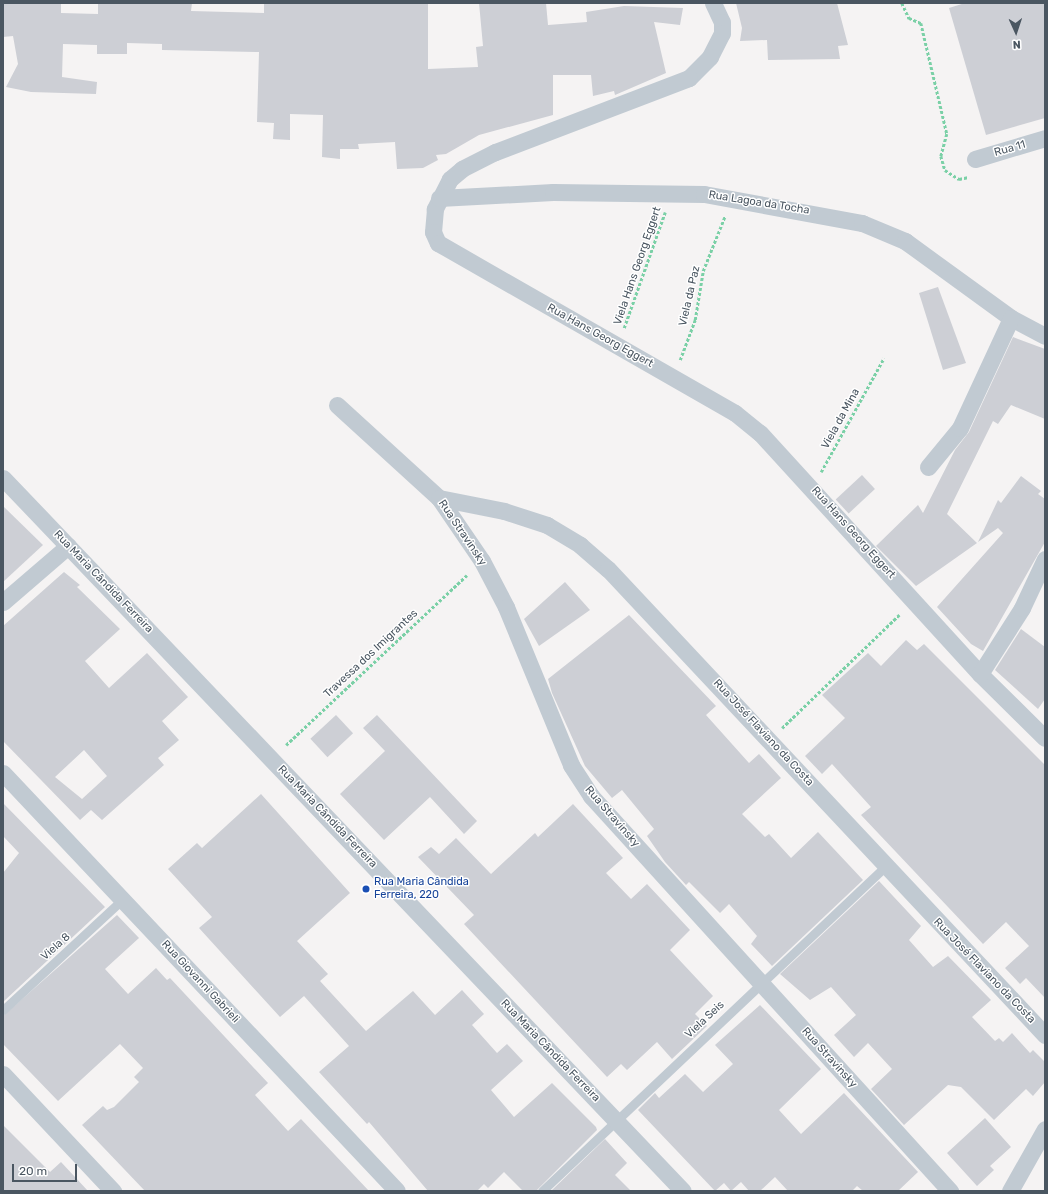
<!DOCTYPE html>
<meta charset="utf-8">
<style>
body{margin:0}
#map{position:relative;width:1048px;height:1194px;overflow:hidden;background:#f5f3f3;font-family:Rubik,sans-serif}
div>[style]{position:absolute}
.building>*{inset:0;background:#cdcfd5;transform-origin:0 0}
.path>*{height:2.5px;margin-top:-1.25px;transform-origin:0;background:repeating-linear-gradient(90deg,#7ad0a6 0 3px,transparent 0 5px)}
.lane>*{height:9px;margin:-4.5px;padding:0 4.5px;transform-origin:4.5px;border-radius:4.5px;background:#c1cad2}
.street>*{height:17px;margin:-8.5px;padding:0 8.5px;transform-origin:8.5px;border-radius:8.5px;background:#c1cad2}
.dots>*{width:11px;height:11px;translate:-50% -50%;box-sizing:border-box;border:2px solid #fff;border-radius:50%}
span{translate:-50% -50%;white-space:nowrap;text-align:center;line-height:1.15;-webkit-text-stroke:3px #fff;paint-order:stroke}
.street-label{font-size:11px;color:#4a5661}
.transit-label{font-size:11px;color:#164399}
.left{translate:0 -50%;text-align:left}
.frame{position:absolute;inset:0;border:4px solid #4a5661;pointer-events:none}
.north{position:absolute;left:996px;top:12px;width:40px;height:40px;-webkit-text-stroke:3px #fff;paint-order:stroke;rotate:177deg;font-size:11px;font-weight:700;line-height:16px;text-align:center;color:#4a5661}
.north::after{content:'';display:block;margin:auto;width:14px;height:18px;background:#4a5661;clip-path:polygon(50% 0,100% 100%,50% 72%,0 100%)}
.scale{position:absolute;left:12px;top:1164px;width:65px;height:18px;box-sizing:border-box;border:2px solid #4a5661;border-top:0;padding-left:5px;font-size:12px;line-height:14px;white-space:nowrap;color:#4a5661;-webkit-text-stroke:3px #fff;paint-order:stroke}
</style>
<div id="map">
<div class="building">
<i style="clip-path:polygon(3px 3px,61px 3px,61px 13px,98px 14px,98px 3px,192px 3px,191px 11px,264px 13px,264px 3px,428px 3px,428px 69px,478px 67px,476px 47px,483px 46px,479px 3px,546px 3px,548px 25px,587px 22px,586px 12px,624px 6px,683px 8px,680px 25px,654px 22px,666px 73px,615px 95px,614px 91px,593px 96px,591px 75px,553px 75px,553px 115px,479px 135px,446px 154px,436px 155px,438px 160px,423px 168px,397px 169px,395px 142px,358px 144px,359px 149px,340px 149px,340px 159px,322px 157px,323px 115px,290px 114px,290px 140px,273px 139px,274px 123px,257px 122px,259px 52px,162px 50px,162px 44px,127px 43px,127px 54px,97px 54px,97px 45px,63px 44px,62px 77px,97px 82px,96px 94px,31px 92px,6px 87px,18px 64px,13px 36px,3px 37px)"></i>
<i style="clip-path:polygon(736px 3px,837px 3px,848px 45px,838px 46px,840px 59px,768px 60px,767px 40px,740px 41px,742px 28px)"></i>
<i style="clip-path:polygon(965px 3px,1045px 3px,1045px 118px,986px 135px,949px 8px)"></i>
<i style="clip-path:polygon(938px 287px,966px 363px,943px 370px,919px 293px)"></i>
<i style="clip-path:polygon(1013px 337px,1045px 349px,1045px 419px,1011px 405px,998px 424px,993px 421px,947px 514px,977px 543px,916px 586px,876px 546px,918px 505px,923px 513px,955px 450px,969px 432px)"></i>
<i style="left:862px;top:475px;width:19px;height:36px;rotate:47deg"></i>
<i style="clip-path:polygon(1021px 476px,1041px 491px,1038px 494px,1045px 499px,1045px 542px,983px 651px,971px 644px,937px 607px,1003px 533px,998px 528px,978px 542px,998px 500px,1001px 503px)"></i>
<i style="clip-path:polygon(3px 506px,43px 545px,3px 582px)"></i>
<i style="clip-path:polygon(evenodd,64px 572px,80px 585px,77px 587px,120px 629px,85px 661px,109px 688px,147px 653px,188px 697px,162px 721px,179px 740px,158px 758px,164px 765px,102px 820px,91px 810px,80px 820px,3px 741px,3px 626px,64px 572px,84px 750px,107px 776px,82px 799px,55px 777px,84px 750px)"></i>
<i style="clip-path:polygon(565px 582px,590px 610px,539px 646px,524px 619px)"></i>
<i style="clip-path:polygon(629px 615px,716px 706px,706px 715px,749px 763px,759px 754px,781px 778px,742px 814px,765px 837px,769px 834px,791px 858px,818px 832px,863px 880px,772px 966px,751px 944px,757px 936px,729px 904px,720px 913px,689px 882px,686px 885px,665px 862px,647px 836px,654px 829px,622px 790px,612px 798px,585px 766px,552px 693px,548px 679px)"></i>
<i style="clip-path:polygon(1021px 629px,1045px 647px,1045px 699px,1038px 709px,995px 670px)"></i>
<i style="clip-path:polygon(906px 640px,917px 650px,924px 644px,1045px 765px,1045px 998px,1026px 978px,1020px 984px,1005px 968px,1029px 946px,1006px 922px,983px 944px,861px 815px,871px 807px,832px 764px,822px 774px,805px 756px,845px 718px,822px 695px,868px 653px,881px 666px)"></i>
<i style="left:336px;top:715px;width:25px;height:35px;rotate:47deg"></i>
<i style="clip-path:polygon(377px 715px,477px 821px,464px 834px,430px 797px,384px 840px,340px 794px,385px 751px,363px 728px)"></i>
<i style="clip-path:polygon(261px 794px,350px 893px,297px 941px,328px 974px,320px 981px,366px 1031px,413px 991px,435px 1015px,462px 990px,484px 1014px,472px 1025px,497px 1053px,507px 1044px,523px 1061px,491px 1090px,514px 1117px,552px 1083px,596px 1127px,597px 1130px,536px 1191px,523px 1191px,504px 1172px,488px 1188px,484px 1184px,477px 1191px,428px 1191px,369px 1122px,367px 1124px,319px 1072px,349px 1046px,304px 996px,280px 1017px,199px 928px,212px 917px,168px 869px,197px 843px,202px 848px)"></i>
<i style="clip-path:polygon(3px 803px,105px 907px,3px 1002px,3px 873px,19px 853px,3px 836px)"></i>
<i style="clip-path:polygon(573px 804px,623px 858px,606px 873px,631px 899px,647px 884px,690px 930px,670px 950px,713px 996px,695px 1014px,707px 1026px,672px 1059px,657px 1042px,627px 1070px,621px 1064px,607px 1077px,464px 924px,474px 915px,418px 857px,431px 847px,439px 854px,456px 838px,491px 874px,535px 833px,538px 837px)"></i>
<i style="clip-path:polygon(879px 881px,921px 926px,909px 940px,933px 967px,948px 956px,991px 1000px,972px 1017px,995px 1041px,999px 1038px,1003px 1042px,1012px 1033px,1030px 1053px,1033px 1050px,1045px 1062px,1045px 1082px,1033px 1096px,1026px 1089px,994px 1120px,961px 1087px,948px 1085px,904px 1125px,871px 1089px,892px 1069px,868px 1043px,854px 1057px,834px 1035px,856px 1015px,831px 987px,810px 1000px,780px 974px)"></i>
<i style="clip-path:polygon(117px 915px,139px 938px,105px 969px,128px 994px,156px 968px,167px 980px,170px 978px,268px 1083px,255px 1095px,288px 1131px,301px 1119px,369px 1191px,145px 1191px,82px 1125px,103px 1106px,107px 1110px,114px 1107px,139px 1082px,134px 1077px,143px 1068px,120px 1044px,58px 1101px,3px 1044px,3px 1016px)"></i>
<i style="clip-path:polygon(760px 1005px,821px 1069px,779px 1110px,801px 1134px,844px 1093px,918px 1172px,898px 1191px,863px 1191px,857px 1186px,852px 1191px,788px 1191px,775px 1177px,760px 1191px,749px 1191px,741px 1182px,731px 1191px,724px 1183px,715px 1191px,638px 1110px,655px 1093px,659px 1098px,685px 1074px,703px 1092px,733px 1064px,715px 1045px)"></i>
<i style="clip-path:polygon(985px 1118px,1011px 1147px,990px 1166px,994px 1170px,977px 1186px,947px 1153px)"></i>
<i style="clip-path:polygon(3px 1125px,50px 1172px,61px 1162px,88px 1191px,3px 1191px)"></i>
<i style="clip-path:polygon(605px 1139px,627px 1163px,615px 1175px,631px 1191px,551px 1191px)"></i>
</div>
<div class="path">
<i style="left:902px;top:3px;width:17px;rotate:65deg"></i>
<i style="left:909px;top:18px;width:13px;rotate:23deg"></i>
<i style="left:921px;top:23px;width:114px;rotate:76.8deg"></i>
<i style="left:947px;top:134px;width:23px;rotate:105deg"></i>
<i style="left:941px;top:156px;width:15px;rotate:74deg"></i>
<i style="left:945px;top:170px;width:17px;rotate:33deg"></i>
<i style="left:959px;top:179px;width:10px;rotate:-11deg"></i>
<i style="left:624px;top:328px;width:123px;rotate:-70.5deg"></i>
<i style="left:680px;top:360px;width:43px;rotate:-69.4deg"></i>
<i style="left:695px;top:320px;width:50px;rotate:-80.7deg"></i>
<i style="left:703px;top:271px;width:59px;rotate:-68.2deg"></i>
<i style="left:821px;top:472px;width:130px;rotate:-61.1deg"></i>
<i style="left:782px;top:728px;width:163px;rotate:-44deg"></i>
<i style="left:286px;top:745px;width:248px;rotate:-43.2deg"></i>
</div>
<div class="lane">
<i style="left:3px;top:1010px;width:163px;rotate:-42.8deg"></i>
<i style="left:542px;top:1191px;width:472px;rotate:-43.4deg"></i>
</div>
<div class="street">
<i style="left:713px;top:3px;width:21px;rotate:65deg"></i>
<i style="left:722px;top:22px;width:11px;rotate:90deg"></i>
<i style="left:722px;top:33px;width:27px;rotate:117deg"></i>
<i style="left:710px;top:57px;width:30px;rotate:135deg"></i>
<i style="left:689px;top:78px;width:208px;rotate:159.1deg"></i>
<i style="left:495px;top:152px;width:37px;rotate:153deg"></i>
<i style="left:462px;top:169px;width:16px;rotate:140deg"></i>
<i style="left:450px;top:179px;width:34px;rotate:117deg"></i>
<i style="left:435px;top:209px;width:23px;rotate:95deg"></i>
<i style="left:433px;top:232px;width:12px;rotate:66deg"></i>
<i style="left:438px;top:243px;width:342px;rotate:29.8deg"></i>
<i style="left:735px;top:413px;width:32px;rotate:39deg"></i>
<i style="left:760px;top:433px;width:326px;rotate:47.6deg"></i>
<i style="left:980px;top:674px;width:91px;rotate:44.6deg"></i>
<i style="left:975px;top:159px;width:73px;rotate:-16.7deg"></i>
<i style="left:439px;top:198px;width:114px;rotate:-3deg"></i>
<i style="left:553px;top:192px;width:151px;rotate:0.8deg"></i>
<i style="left:704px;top:194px;width:161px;rotate:10.4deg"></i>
<i style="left:862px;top:223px;width:47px;rotate:22.7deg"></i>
<i style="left:905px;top:241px;width:131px;rotate:36deg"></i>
<i style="left:1011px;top:318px;width:38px;rotate:28deg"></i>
<i style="left:337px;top:405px;width:138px;rotate:42.4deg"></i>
<i style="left:439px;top:498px;width:76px;rotate:55.7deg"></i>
<i style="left:482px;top:561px;width:52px;rotate:62.4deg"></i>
<i style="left:506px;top:607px;width:171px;rotate:67.6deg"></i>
<i style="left:571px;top:765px;width:37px;rotate:57deg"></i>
<i style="left:591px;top:796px;width:534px;rotate:47.73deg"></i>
<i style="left:928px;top:467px;width:50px;rotate:-50.6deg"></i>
<i style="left:960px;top:428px;width:121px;rotate:-65.1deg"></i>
<i style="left:3px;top:478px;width:985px;rotate:46.36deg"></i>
<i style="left:439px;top:498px;width:66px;rotate:11.3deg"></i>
<i style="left:504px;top:511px;width:45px;rotate:18deg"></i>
<i style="left:547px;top:525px;width:39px;rotate:31deg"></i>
<i style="left:580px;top:545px;width:37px;rotate:41deg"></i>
<i style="left:608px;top:569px;width:639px;rotate:46.84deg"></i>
<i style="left:3px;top:602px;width:86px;rotate:-40.7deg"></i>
<i style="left:980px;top:674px;width:78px;rotate:-57.5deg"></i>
<i style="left:1022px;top:608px;width:54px;rotate:-64.9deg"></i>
<i style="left:3px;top:773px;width:574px;rotate:46.69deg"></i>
<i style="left:3px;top:1074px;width:161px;rotate:46.8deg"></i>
<i style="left:1010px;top:1191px;width:71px;rotate:-60.6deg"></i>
</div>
<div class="dots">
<i style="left:366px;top:889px;background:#1a4fb4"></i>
</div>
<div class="street-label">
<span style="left:1010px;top:149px;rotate:-16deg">Rua 11</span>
<span style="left:759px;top:203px;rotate:9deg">Rua Lagoa da Tocha</span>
<span style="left:638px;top:266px;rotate:-71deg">Viela Hans Georg Eggert</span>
<span style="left:690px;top:296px;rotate:-77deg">Viela da Paz</span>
<span style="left:600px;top:336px;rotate:29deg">Rua Hans Georg Eggert</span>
<span style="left:841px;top:419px;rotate:-61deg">Viela da Mina</span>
<span style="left:462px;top:533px;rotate:56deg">Rua Stravinsky</span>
<span style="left:853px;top:533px;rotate:48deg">Rua Hans Georg Eggert</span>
<span style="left:103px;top:582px;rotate:46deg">Rua Maria Cândida Ferreira</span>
<span style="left:371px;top:654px;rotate:-43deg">Travessa dos Imigrantes</span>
<span style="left:763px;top:733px;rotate:47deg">Rua José Flaviano da Costa</span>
<span style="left:327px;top:817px;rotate:46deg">Rua Maria Cândida Ferreira</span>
<span style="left:612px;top:817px;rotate:49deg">Rua Stravinsky</span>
<span style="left:56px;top:947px;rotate:-42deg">Viela 8</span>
<span style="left:984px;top:971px;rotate:46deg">Rua José Flaviano da Costa</span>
<span style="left:200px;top:982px;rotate:47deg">Rua Giovanni Gabrieli</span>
<span style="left:705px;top:1020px;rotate:-43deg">Viela Seis</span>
<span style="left:550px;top:1051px;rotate:46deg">Rua Maria Cândida Ferreira</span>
<span style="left:829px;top:1058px;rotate:48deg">Rua Stravinsky</span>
</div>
<div class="transit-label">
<span class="left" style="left:374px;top:889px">Rua Maria Cândida<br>Ferreira, 220</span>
</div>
<div class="frame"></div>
<div class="north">N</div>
<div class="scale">20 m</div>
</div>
